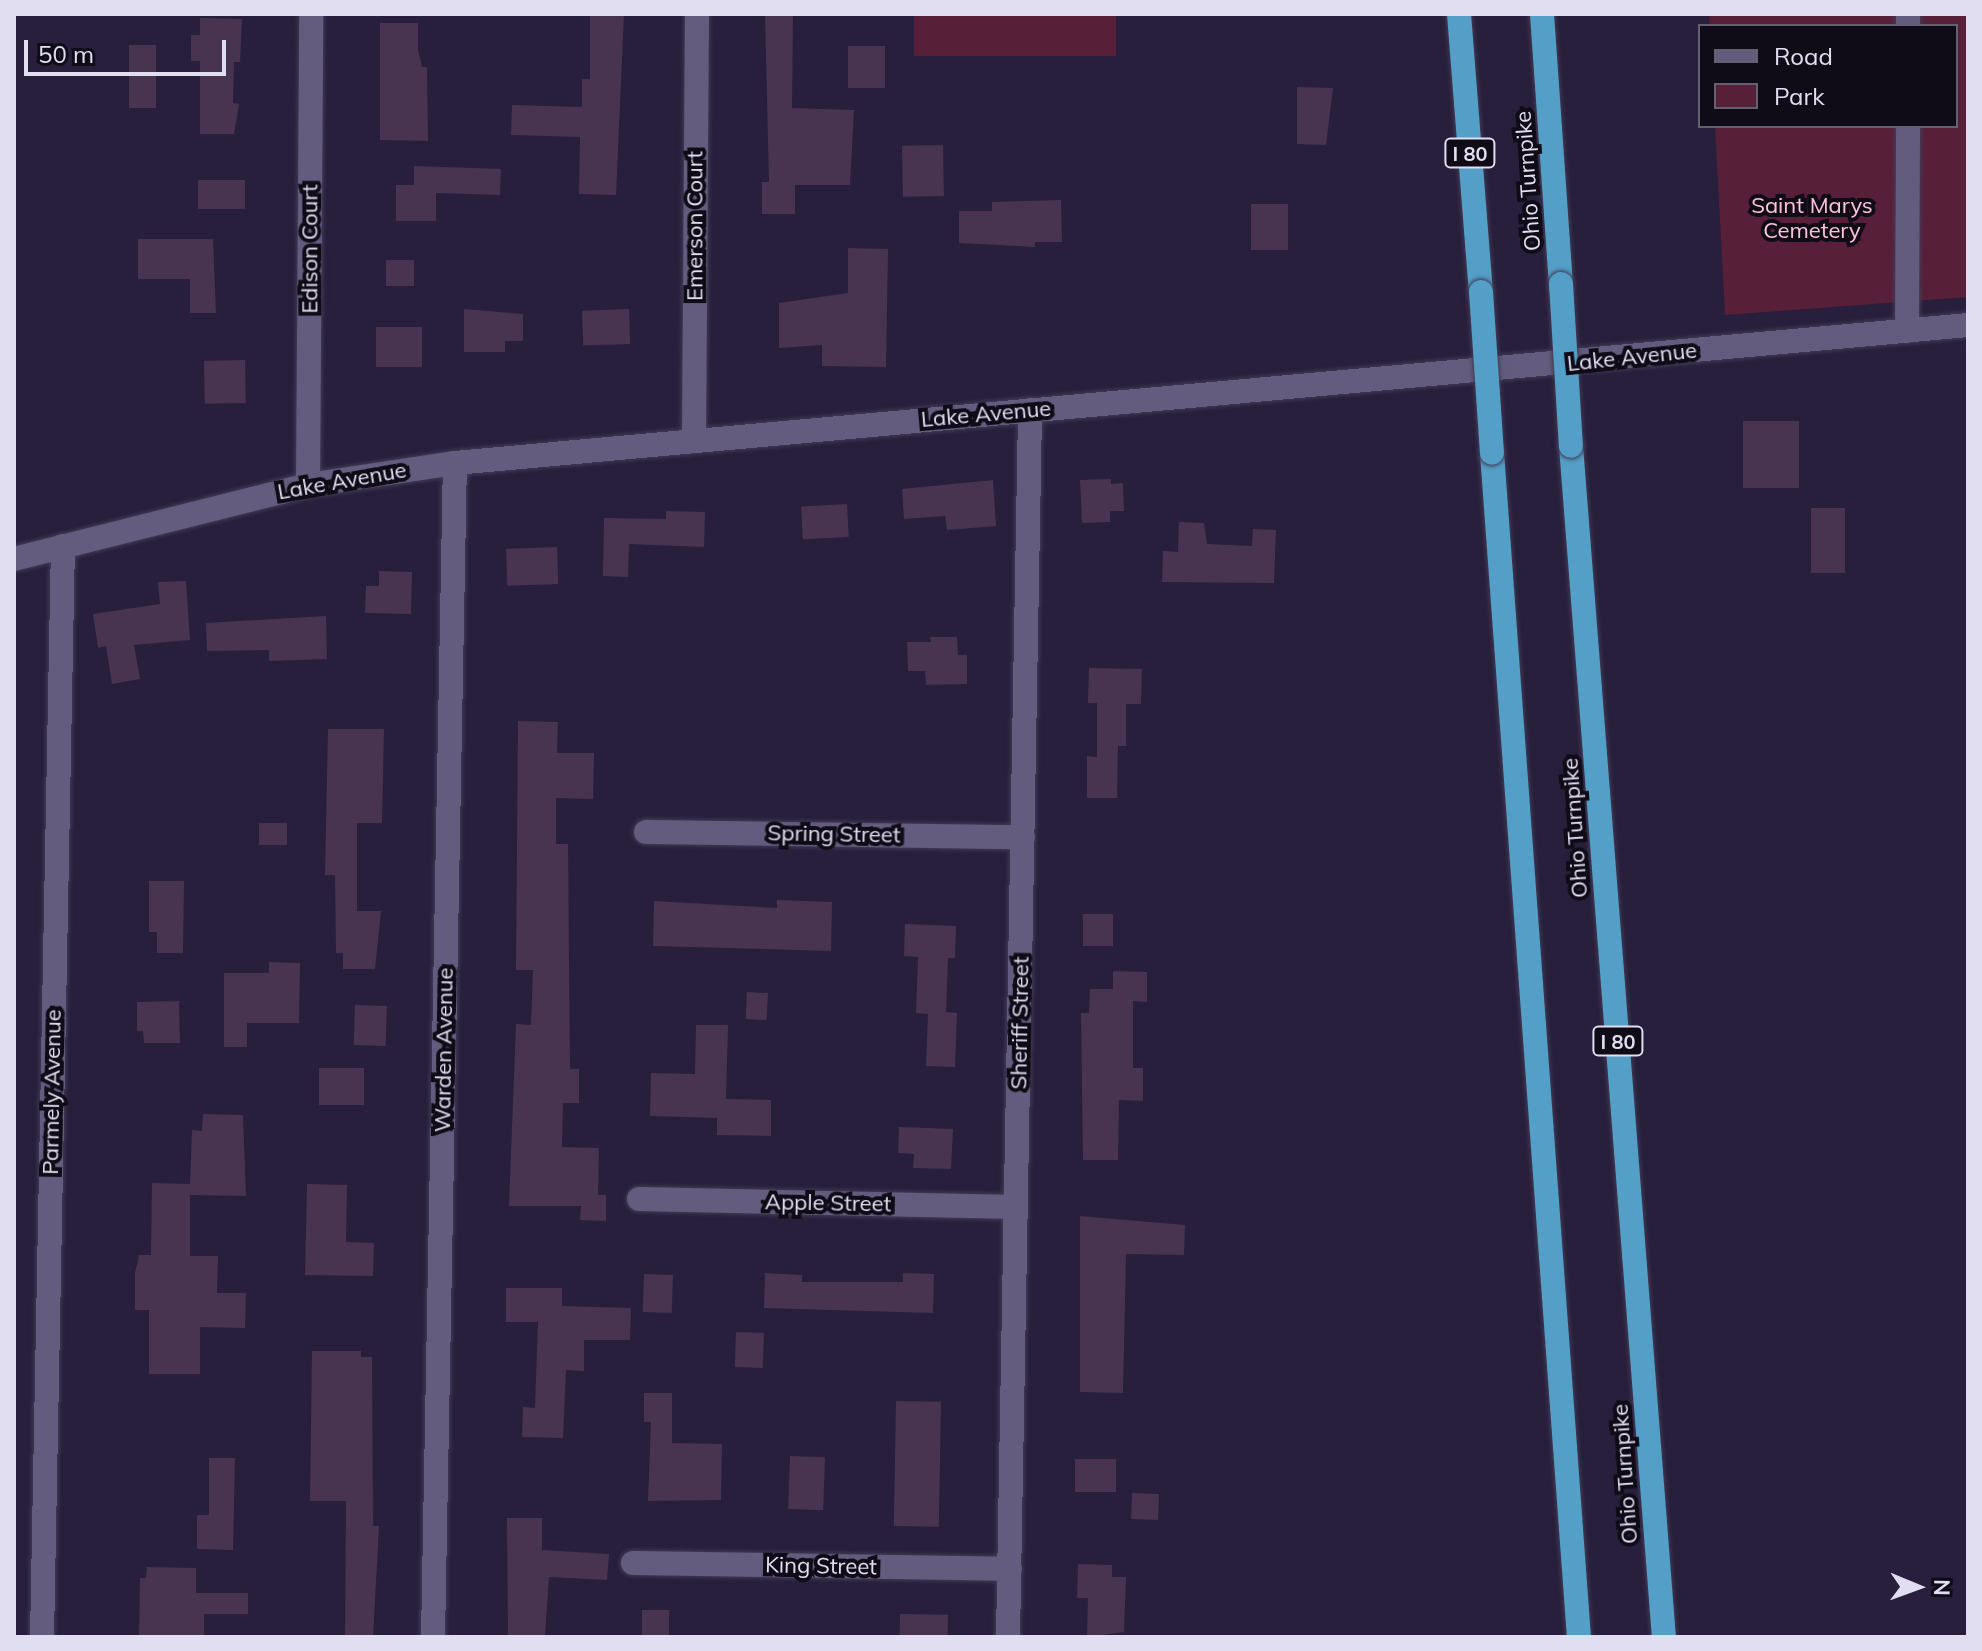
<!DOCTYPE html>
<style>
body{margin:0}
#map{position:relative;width:1982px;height:1651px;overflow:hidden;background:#271f3c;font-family:Mulish,sans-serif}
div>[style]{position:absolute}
.green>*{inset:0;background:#581f39;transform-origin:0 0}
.building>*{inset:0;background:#483450;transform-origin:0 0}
.roads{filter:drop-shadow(0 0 2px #423b54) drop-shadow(0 0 2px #423b54)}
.minor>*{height:24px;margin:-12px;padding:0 12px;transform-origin:12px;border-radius:12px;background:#645c7e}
.highway>*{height:24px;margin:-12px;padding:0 12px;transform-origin:12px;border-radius:12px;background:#539fc8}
.bridges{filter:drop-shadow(0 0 2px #423b54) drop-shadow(0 0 2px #423b54)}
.highway-bridge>*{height:24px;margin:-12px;padding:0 12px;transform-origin:12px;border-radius:12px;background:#539fc8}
span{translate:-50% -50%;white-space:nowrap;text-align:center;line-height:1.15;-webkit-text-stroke:8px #0f0c18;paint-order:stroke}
.shield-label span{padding:2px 6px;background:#0f0c18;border:2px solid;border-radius:6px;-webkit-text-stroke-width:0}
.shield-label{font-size:20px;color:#e2def2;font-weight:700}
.street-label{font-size:22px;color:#e2def2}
.park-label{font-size:22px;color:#ffc3d9}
.frame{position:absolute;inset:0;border:16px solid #e2def2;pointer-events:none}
.legend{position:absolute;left:1698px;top:24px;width:260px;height:104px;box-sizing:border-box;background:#0f0c18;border:2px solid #63606f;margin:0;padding:10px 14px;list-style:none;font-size:24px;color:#e2def2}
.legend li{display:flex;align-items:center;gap:16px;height:40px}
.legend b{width:40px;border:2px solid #63606f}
.north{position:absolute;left:1878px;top:1547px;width:80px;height:80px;-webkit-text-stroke:6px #0f0c18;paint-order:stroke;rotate:91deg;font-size:22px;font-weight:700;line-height:32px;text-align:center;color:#e2def2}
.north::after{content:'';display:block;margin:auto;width:28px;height:36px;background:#e2def2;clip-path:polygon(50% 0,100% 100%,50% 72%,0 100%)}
.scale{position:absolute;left:24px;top:40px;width:202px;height:36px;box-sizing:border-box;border:4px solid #e2def2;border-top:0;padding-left:10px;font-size:24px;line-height:28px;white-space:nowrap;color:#e2def2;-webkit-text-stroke:6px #0f0c18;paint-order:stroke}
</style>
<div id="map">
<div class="green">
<i style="left:914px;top:14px;width:202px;height:42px"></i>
<i style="clip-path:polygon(1709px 14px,1968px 14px,1968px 297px,1725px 315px,1715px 126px,1956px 126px,1956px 26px,1710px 26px)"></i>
</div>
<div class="building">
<i style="clip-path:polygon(590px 14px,624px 14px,616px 195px,579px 194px,580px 137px,511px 135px,512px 105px,582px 107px,582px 79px,590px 79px)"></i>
<i style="clip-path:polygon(765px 14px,793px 14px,792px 108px,854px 110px,850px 185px,795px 185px,795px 214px,762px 214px,762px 182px,769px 182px)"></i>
<i style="clip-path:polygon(200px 18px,242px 19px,240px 62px,234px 62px,233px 103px,239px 104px,234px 134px,200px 134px,200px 61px,191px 61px,191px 35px,200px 35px)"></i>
<i style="clip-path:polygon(380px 23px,418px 23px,418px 50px,422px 67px,427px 67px,428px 141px,380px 140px)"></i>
<i style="left:129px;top:45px;width:27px;height:63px"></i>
<i style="left:848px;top:46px;width:37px;height:42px"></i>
<i style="clip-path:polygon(1297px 87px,1333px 88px,1326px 145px,1297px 144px)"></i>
<i style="left:943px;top:145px;width:51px;height:41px;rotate:89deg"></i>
<i style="clip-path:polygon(414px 166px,501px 169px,500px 195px,436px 193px,436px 221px,396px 221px,396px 185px,414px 185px)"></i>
<i style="left:245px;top:180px;width:29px;height:47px;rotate:90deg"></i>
<i style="clip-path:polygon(1061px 200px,1062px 242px,1035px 242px,1035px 247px,959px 243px,959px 211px,992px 211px,992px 202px)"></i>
<i style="left:1251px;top:204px;width:37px;height:46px"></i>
<i style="clip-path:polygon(138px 239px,213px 239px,216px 313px,190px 313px,190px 279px,138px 279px)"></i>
<i style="clip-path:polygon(848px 248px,888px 249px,886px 367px,822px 366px,822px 345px,779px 348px,779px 303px,848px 293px)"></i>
<i style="left:386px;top:260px;width:28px;height:26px"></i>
<i style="clip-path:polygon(464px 309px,523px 314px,523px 341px,505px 341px,505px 352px,464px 352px)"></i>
<i style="left:629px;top:309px;width:35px;height:47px;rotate:88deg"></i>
<i style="left:376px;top:327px;width:46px;height:40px"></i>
<i style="left:245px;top:360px;width:43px;height:41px;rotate:89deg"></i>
<i style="left:1743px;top:421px;width:56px;height:67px"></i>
<i style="clip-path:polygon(1111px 479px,1111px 484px,1123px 483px,1124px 511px,1110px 511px,1110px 522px,1082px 523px,1080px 480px)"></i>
<i style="clip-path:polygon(993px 480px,996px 526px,947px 530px,945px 516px,904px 519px,902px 489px)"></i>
<i style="left:847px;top:504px;width:33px;height:46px;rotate:87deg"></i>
<i style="left:1811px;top:508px;width:34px;height:65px"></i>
<i style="clip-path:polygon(666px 511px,705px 512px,704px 547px,629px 544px,628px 577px,603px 576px,604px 518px,666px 519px)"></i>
<i style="clip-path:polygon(1179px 522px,1204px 523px,1207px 544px,1252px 546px,1253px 529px,1276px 530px,1274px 583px,1162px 582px,1163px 551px,1178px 552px)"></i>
<i style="left:557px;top:547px;width:37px;height:51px;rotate:88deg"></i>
<i style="clip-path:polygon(379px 571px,412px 572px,411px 614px,365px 613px,366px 586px,379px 586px)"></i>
<i style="clip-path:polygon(186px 581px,190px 640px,134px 645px,140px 679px,112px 684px,106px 646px,98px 648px,93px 614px,160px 604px,158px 582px)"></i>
<i style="clip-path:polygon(326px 616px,327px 659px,269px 661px,269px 650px,207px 651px,206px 623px)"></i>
<i style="clip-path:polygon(930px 637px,957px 637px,958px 655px,967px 655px,967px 684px,926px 685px,925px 671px,908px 671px,907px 642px,931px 642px)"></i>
<i style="clip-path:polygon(1089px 668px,1142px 669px,1141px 704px,1126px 704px,1126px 746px,1118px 746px,1117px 798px,1087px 798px,1087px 756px,1097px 757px,1097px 703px,1088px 703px)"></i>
<i style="clip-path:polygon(518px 721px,558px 722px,557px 753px,594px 753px,593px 799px,556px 798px,556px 844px,568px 844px,570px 1069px,579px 1069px,579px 1103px,563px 1103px,562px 1147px,599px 1148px,598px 1195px,606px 1195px,606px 1221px,580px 1220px,581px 1206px,509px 1206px,516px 1024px,531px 1025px,533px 970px,516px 970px)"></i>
<i style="clip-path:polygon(328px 729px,384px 729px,382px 823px,357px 823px,357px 911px,381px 911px,375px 969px,343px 969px,343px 953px,336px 953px,335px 875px,325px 875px)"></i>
<i style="left:259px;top:823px;width:28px;height:22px"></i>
<i style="clip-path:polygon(149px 881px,184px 881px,183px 953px,157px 953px,157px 932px,149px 932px)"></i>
<i style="clip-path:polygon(777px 900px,832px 902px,831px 951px,653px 946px,654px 901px,777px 908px)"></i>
<i style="left:1083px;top:914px;width:30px;height:32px"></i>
<i style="clip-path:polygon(905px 924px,956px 926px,955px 958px,948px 958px,946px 1012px,957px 1013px,955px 1067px,926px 1066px,928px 1014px,916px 1013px,918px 957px,904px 956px)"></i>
<i style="clip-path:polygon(269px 962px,300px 963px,299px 1023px,247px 1023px,247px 1047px,224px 1047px,224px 973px,269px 973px)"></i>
<i style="clip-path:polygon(1113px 971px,1147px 972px,1147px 1002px,1133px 1001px,1133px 1068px,1143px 1068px,1143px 1101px,1119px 1100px,1118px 1160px,1083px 1160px,1081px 1013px,1089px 1013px,1090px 989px,1113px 989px)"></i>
<i style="left:747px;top:992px;width:21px;height:27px;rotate:3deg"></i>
<i style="clip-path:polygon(179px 1001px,180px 1043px,144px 1043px,143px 1031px,137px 1031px,137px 1002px)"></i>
<i style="left:355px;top:1005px;width:32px;height:40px;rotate:2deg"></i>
<i style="clip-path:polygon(696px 1025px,728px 1025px,726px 1099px,771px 1100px,771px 1136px,717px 1135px,717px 1118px,650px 1116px,651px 1073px,695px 1074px)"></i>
<i style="left:319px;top:1068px;width:45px;height:37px"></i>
<i style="clip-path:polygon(203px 1114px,243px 1115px,246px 1196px,190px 1195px,190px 1256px,218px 1256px,217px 1293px,246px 1293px,245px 1328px,200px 1327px,200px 1374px,149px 1374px,149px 1310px,135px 1310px,135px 1273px,139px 1255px,151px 1255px,152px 1183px,190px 1184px,192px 1130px,202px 1131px)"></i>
<i style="clip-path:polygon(899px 1127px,953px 1129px,951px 1169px,913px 1168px,914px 1154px,898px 1153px)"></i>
<i style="clip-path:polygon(307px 1184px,347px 1185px,346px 1242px,374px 1243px,373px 1276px,305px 1275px)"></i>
<i style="clip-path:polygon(1080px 1216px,1185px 1225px,1184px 1255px,1126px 1254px,1123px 1393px,1080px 1392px)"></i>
<i style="clip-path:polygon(765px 1273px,802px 1275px,802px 1282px,903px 1282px,903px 1273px,934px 1274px,933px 1313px,764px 1308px)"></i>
<i style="left:644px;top:1274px;width:29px;height:38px;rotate:2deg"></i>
<i style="clip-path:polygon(506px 1288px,562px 1288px,562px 1306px,631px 1308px,630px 1340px,584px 1340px,584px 1371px,566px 1370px,563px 1438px,522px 1437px,523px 1407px,535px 1408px,538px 1322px,506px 1322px)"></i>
<i style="left:736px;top:1332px;width:28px;height:35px;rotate:2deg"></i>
<i style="clip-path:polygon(312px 1351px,361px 1351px,361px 1357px,372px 1357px,373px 1526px,379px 1526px,373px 1637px,345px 1637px,346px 1501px,310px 1501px)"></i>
<i style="clip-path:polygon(644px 1393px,672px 1393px,672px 1443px,722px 1444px,721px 1500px,648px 1501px,651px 1422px,644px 1422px)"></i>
<i style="left:896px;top:1401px;width:45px;height:125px;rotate:1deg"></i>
<i style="left:790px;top:1456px;width:35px;height:53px;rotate:2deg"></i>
<i style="clip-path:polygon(209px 1458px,235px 1458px,233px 1550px,197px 1549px,197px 1515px,209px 1515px)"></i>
<i style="left:1075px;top:1459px;width:41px;height:33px"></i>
<i style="left:1132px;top:1493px;width:27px;height:26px;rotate:2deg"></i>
<i style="clip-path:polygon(507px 1518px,542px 1518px,542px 1550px,609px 1554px,607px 1580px,549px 1577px,545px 1637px,508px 1637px)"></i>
<i style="clip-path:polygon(1078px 1564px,1112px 1565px,1112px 1577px,1126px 1577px,1124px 1632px,1087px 1637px,1088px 1598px,1077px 1598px)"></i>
<i style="clip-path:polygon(147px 1567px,196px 1568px,196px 1593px,248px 1593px,248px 1614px,204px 1614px,204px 1637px,139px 1637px,140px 1578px,146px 1578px)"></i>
<i style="left:642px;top:1610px;width:27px;height:27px"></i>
<i style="left:900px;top:1614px;width:48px;height:23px;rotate:1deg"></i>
</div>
<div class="roads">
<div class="minor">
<i style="left:1908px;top:26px;width:12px;rotate:-90deg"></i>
<i style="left:1907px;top:331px;width:205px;rotate:-89.7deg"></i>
<i style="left:694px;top:439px;width:425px;rotate:-89.6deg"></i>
<i style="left:308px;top:485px;width:471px;rotate:-89.6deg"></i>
<i style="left:14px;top:559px;width:303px;rotate:-14.1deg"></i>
<i style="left:308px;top:485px;width:149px;rotate:-8.5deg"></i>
<i style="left:455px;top:463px;width:1519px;rotate:-5.21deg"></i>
<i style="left:646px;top:832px;width:377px;rotate:0.8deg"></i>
<i style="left:639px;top:1199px;width:377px;rotate:1.2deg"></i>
<i style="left:633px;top:1563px;width:377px;rotate:0.9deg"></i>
<i style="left:42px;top:1637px;width:1091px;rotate:-88.9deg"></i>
<i style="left:433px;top:1637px;width:1174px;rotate:-88.93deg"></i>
<i style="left:1008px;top:1637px;width:1227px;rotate:-88.97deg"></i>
</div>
<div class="highway">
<i style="left:1459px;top:14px;width:279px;rotate:85.5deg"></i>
<i style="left:1542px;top:14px;width:271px;rotate:86deg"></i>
<i style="left:1571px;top:446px;width:1195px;rotate:85.54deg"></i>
<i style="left:1492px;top:453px;width:1187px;rotate:85.8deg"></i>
</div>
</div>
<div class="bridges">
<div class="highway-bridge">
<i style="left:1561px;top:284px;width:162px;rotate:86.5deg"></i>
<i style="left:1481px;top:292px;width:161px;rotate:86.1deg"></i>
</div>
</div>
<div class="shield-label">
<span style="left:1470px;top:153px">I 80</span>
<span style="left:1618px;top:1041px">I 80</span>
</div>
<div class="street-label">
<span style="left:1528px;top:181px;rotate:-94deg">Ohio Turnpike</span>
<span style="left:695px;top:226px;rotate:-90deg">Emerson Court</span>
<span style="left:310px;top:249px;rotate:-90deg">Edison Court</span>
<span style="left:1632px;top:357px;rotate:-6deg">Lake Avenue</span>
<span style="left:986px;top:414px;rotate:-5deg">Lake Avenue</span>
<span style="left:342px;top:481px;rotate:-10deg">Lake Avenue</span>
<span style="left:1575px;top:828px;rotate:-94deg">Ohio Turnpike</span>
<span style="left:834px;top:834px;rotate:1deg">Spring Street</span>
<span style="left:1020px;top:1023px;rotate:-89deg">Sheriff Street</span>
<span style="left:444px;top:1050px;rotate:-89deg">Warden Avenue</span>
<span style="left:52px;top:1092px;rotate:-89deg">Parmely Avenue</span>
<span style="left:828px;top:1203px;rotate:1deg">Apple Street</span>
<span style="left:1625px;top:1474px;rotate:-94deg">Ohio Turnpike</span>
<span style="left:821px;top:1566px;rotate:1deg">King Street</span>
</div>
<div class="park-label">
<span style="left:1812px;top:218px">Saint Marys<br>Cemetery</span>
</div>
<div class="frame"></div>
<ul class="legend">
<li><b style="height:10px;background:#645c7e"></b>Road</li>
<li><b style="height:22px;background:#581f39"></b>Park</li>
</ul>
<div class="north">N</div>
<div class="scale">50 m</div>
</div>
